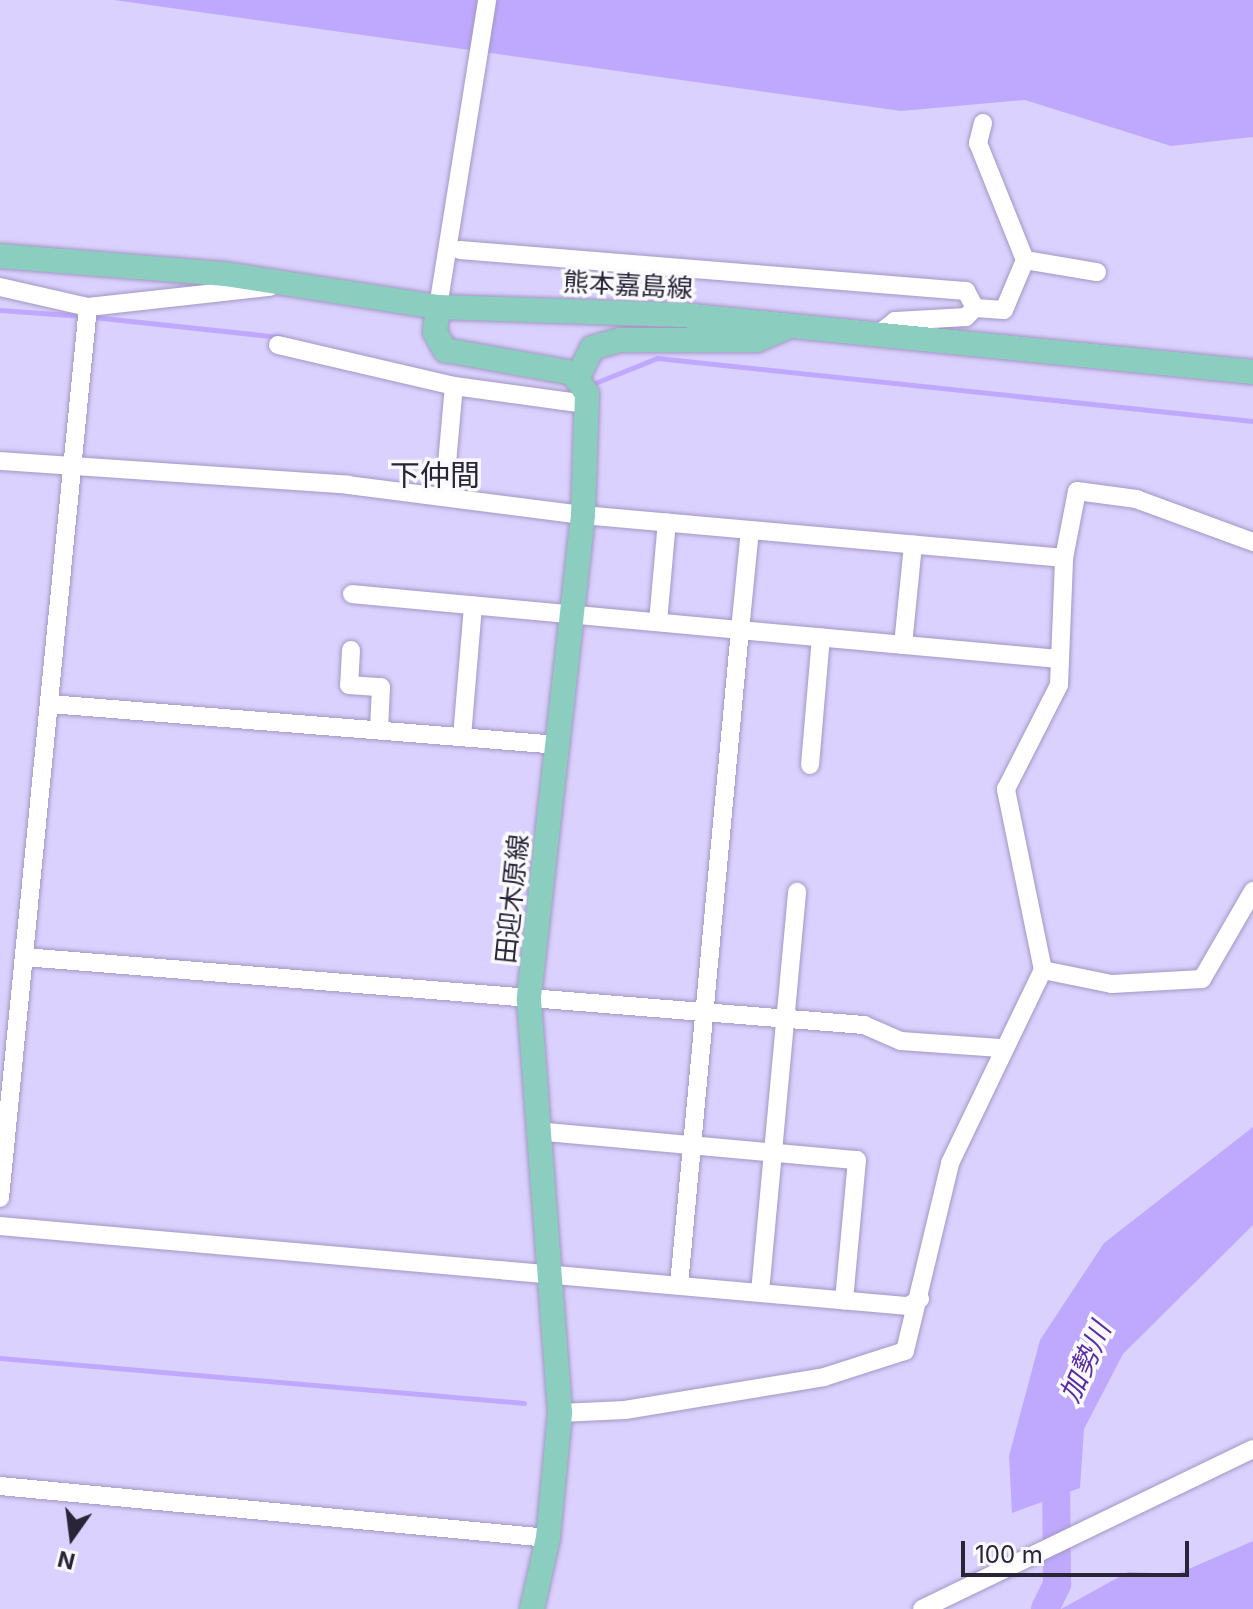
<!DOCTYPE html>
<meta charset="utf-8">
<style>
body{margin:0}
#map{position:relative;width:1253px;height:1609px;overflow:hidden;background:#dbd1fe;font-family:Inter,"Noto Sans JP",sans-serif}
div>[style]{position:absolute}
.water>*{inset:0;background:#bfa9fe}
.stream>*{height:5px;margin:-2.5px;padding:0 2.5px;transform-origin:2.5px;border-radius:2.5px;background:#bfa9fe}
.river>*{height:28px;margin:-14px;padding:0 14px;transform-origin:14px;border-radius:14px;background:#bfa9fe}
.roads{filter:drop-shadow(0 0 2px #a298c3) drop-shadow(0 0 2px #a298c3)}
.minor>*{height:18px;margin:-9px;padding:0 9px;transform-origin:9px;border-radius:9px;background:#fff}
.major>*{height:24px;margin:-12px;padding:0 12px;transform-origin:12px;border-radius:12px;background:#8bcebf}
span{translate:-50% -50%;white-space:nowrap;text-align:center;line-height:1.15;-webkit-text-stroke:7px #faf9fe;paint-order:stroke}
.street-label{font-size:26px;color:#292536}
.water-label{font-size:28px;color:#5a2ca4;font-style:italic}
.quarter-label{font-size:30px;color:#292536}
.north{position:absolute;left:32px;top:1497px;width:80px;height:80px;-webkit-text-stroke:6px #faf9fe;paint-order:stroke;rotate:194deg;font-size:22px;font-weight:700;line-height:32px;text-align:center;color:#292536}
.north::after{content:'';display:block;margin:auto;width:28px;height:36px;background:#292536;clip-path:polygon(50% 0,100% 100%,50% 72%,0 100%)}
.scale{position:absolute;left:961px;top:1541px;width:228px;height:36px;box-sizing:border-box;border:4px solid #292536;border-top:0;padding-left:10px;font-size:24px;line-height:28px;white-space:nowrap;color:#292536;-webkit-text-stroke:6px #faf9fe;paint-order:stroke}
</style>
<div id="map">
<div class="water">
<i style="clip-path:polygon(114px 0,1253px 0,1253px 137px,1171px 146px,1025px 100px,901px 111px)"></i>
<i style="clip-path:polygon(1253px 1127px,1253px 1225px,1123px 1354px,1084px 1429px,1080px 1488px,1012px 1513px,1009px 1456px,1040px 1340px,1104px 1243px)"></i>
<i style="clip-path:polygon(1253px 1541px,1253px 1609px,1061px 1609px,1128px 1572px,1177px 1574px)"></i>
</div>
<div class="stream">
<i style="left:0;top:310px;width:83px;rotate:4.1deg"></i>
<i style="left:93px;top:317px;width:189px;rotate:6.1deg"></i>
<i style="left:590px;top:385px;width:72px;rotate:-21.9deg"></i>
<i style="left:657px;top:358px;width:599px;rotate:6.03deg"></i>
<i style="left:0;top:1358px;width:526px;rotate:4.91deg"></i>
</div>
<div class="river">
<i style="left:1045px;top:1609px;width:28px;rotate:-64deg"></i>
<i style="left:1057px;top:1584px;width:123px;rotate:-90.5deg"></i>
</div>
<div class="roads">
<div class="minor">
<i style="left:983px;top:123px;width:21px;rotate:104deg"></i>
<i style="left:978px;top:143px;width:126px;rotate:68.1deg"></i>
<i style="left:460px;top:250px;width:508px;rotate:4.63deg"></i>
<i style="left:966px;top:291px;width:19px;rotate:62deg"></i>
<i style="left:975px;top:308px;width:13px;rotate:135deg"></i>
<i style="left:966px;top:317px;width:71px;rotate:176.8deg"></i>
<i style="left:895px;top:321px;width:22px;rotate:141deg"></i>
<i style="left:0;top:287px;width:90px;rotate:12.8deg"></i>
<i style="left:88px;top:307px;width:183px;rotate:-6.3deg"></i>
<i style="left:438px;top:307px;width:311px;rotate:-80.9deg"></i>
<i style="left:975px;top:308px;width:29px;rotate:4deg"></i>
<i style="left:1004px;top:310px;width:54px;rotate:-67.2deg"></i>
<i style="left:1025px;top:260px;width:73px;rotate:9.5deg"></i>
<i style="left:278px;top:345px;width:181px;rotate:13.1deg"></i>
<i style="left:0;top:461px;width:349px;rotate:3.9deg"></i>
<i style="left:348px;top:485px;width:237px;rotate:7.3deg"></i>
<i style="left:583px;top:515px;width:483px;rotate:5.1deg"></i>
<i style="left:444px;top:497px;width:111px;rotate:-84.9deg"></i>
<i style="left:454px;top:386px;width:133px;rotate:7.8deg"></i>
<i style="left:352px;top:594px;width:390px;rotate:5.3deg"></i>
<i style="left:740px;top:630px;width:100px;rotate:-84.3deg"></i>
<i style="left:658px;top:622px;width:100px;rotate:-84.9deg"></i>
<i style="left:903px;top:645px;width:101px;rotate:-84.3deg"></i>
<i style="left:351px;top:650px;width:35px;rotate:93deg"></i>
<i style="left:349px;top:685px;width:32px;rotate:4deg"></i>
<i style="left:381px;top:687px;width:43px;rotate:92.7deg"></i>
<i style="left:50px;top:704px;width:510px;rotate:4.61deg"></i>
<i style="left:462px;top:737px;width:132px;rotate:-85.2deg"></i>
<i style="left:810px;top:765px;width:128px;rotate:-85.1deg"></i>
<i style="left:24px;top:957px;width:843px;rotate:4.63deg"></i>
<i style="left:864px;top:1025px;width:40px;rotate:23.4deg"></i>
<i style="left:901px;top:1041px;width:99px;rotate:4deg"></i>
<i style="left:1043px;top:970px;width:70px;rotate:11.5deg"></i>
<i style="left:1112px;top:984px;width:90px;rotate:-3.2deg"></i>
<i style="left:1202px;top:979px;width:102px;rotate:-59.9deg"></i>
<i style="left:536px;top:1131px;width:322px;rotate:5.2deg"></i>
<i style="left:857px;top:1160px;width:141px;rotate:95.3deg"></i>
<i style="left:0;top:1198px;width:895px;rotate:-84.36deg"></i>
<i style="left:0;top:1226px;width:912px;rotate:5.04deg"></i>
<i style="left:908px;top:1306px;width:14px;rotate:-30deg"></i>
<i style="left:679px;top:1285px;width:658px;rotate:-84.68deg"></i>
<i style="left:740px;top:630px;width:319px;rotate:5.2deg"></i>
<i style="left:760px;top:1292px;width:402px;rotate:-84.7deg"></i>
<i style="left:560px;top:1413px;width:65px;rotate:-2.6deg"></i>
<i style="left:625px;top:1410px;width:202px;rotate:-9.4deg"></i>
<i style="left:824px;top:1377px;width:85px;rotate:-17.8deg"></i>
<i style="left:905px;top:1351px;width:193px;rotate:-76.5deg"></i>
<i style="left:950px;top:1163px;width:214px;rotate:-64.3deg"></i>
<i style="left:1043px;top:970px;width:185px;rotate:-101.6deg"></i>
<i style="left:1006px;top:789px;width:117px;rotate:-63deg"></i>
<i style="left:1059px;top:685px;width:127px;rotate:-87.7deg"></i>
<i style="left:1064px;top:558px;width:68px;rotate:-79deg"></i>
<i style="left:1077px;top:491px;width:60px;rotate:7.7deg"></i>
<i style="left:1136px;top:499px;width:125px;rotate:20.2deg"></i>
<i style="left:0;top:1486px;width:550px;rotate:5.42deg"></i>
<i style="left:922px;top:1609px;width:368px;rotate:-25.8deg"></i>
</div>
<div class="major">
<i style="left:0;top:256px;width:226px;rotate:4.6deg"></i>
<i style="left:225px;top:274px;width:216px;rotate:8.8deg"></i>
<i style="left:438px;top:307px;width:244px;rotate:1.9deg"></i>
<i style="left:682px;top:315px;width:574px;rotate:5.7deg"></i>
<i style="left:438px;top:307px;width:25px;rotate:97deg"></i>
<i style="left:435px;top:332px;width:21px;rotate:61deg"></i>
<i style="left:445px;top:350px;width:130px;rotate:10.2deg"></i>
<i style="left:573px;top:373px;width:25px;rotate:56deg"></i>
<i style="left:587px;top:394px;width:121px;rotate:91.9deg"></i>
<i style="left:583px;top:515px;width:488px;rotate:96.4deg"></i>
<i style="left:529px;top:1000px;width:414px;rotate:85.7deg"></i>
<i style="left:560px;top:1413px;width:126px;rotate:95.5deg"></i>
<i style="left:548px;top:1538px;width:73px;rotate:102.7deg"></i>
<i style="left:577px;top:379px;width:34px;rotate:-64deg"></i>
<i style="left:592px;top:348px;width:29px;rotate:-16deg"></i>
<i style="left:620px;top:340px;width:137px"></i>
<i style="left:757px;top:340px;width:34px;rotate:-23deg"></i>
</div>
</div>
<div class="street-label">
<span style="left:628px;top:285px;rotate:3deg">熊本嘉島線</span>
<span style="left:512px;top:899px;rotate:-84deg">田迎木原線</span>
</div>
<div class="water-label">
<span style="left:1085px;top:1362px;rotate:-66deg">加勢川</span>
</div>
<div class="quarter-label">
<span style="left:435px;top:475px">下仲間</span>
</div>
<div class="north">N</div>
<div class="scale">100 m</div>
</div>
